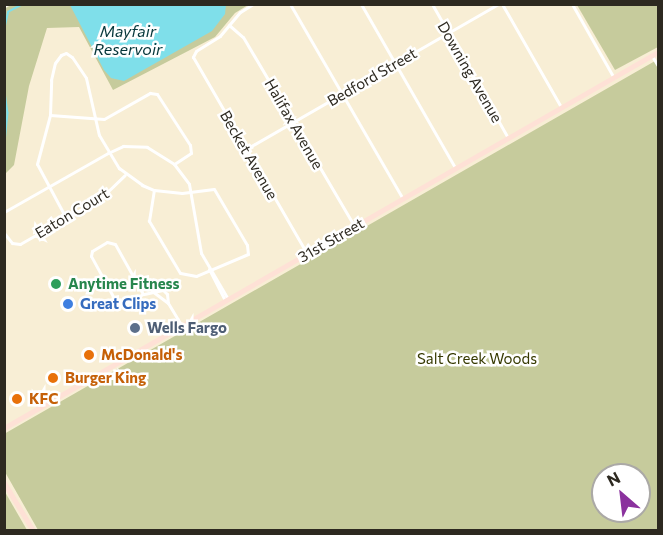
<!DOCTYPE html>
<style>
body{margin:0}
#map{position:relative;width:663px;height:535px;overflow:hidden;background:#f8eed5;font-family:Commissioner,sans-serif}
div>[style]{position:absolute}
.green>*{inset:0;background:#c6cb9c}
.water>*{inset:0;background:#7fdfea}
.stream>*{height:1.5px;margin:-0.75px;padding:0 0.75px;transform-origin:0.75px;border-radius:0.75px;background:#7fdfea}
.street>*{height:3px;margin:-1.5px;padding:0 1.5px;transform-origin:1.5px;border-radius:1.5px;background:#fff}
.secondary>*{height:4.5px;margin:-2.25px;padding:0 2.25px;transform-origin:2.25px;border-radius:2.25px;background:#fee1d6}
.dots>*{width:16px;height:16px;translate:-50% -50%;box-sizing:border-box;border:3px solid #fff;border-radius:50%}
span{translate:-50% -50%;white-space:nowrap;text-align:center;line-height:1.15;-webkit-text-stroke:5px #fff;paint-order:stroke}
.street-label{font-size:15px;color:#2d2920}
.leisure-label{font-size:15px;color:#27864d;font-weight:700}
.left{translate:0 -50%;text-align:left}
.shop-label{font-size:15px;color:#366cbe;font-weight:700}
.service-label{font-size:15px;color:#4e5e75;font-weight:700}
.food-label{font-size:15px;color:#c56008;font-weight:700}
.park-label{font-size:15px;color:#373a02}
.water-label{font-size:16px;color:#05363a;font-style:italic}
.frame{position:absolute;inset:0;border:6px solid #2d2920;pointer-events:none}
.north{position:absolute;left:591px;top:463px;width:60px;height:60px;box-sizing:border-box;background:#fff;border:2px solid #aba9a6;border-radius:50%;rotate:332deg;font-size:16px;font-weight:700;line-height:24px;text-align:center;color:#2d2920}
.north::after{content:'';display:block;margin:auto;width:21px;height:27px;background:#8b329e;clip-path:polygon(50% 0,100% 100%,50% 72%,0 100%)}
</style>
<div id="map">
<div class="green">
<i style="clip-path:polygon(13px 4px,248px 5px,235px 13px,215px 37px,113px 90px,79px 27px,47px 28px,29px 86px,14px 165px,5px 174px,4px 9px)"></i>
<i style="clip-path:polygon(577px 5px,658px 5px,658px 47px,615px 70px)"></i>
<i style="clip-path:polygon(evenodd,655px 61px,658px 66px,658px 530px,38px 530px,5px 472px,4px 434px,655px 61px,603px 475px,639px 475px,639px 511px,603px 511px,603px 475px)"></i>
<i style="clip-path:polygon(4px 492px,5px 492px,27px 530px,5px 530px)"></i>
</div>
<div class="water">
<i style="clip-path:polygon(226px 4px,225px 14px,212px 31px,124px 81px,111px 78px,104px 70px,70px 5px)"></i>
</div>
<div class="stream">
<i style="left:4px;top:30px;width:18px;rotate:-77deg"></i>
<i style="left:8px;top:12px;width:17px;rotate:-28deg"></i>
<i style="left:4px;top:85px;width:28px;rotate:82deg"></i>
<i style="left:8px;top:113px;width:40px;rotate:95.7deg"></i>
</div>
<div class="street">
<i style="left:253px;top:4px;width:15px;rotate:148deg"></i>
<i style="left:240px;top:12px;width:31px;rotate:130deg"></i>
<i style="left:220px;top:36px;width:28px;rotate:148deg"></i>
<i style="left:196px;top:51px;width:7px;rotate:117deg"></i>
<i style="left:193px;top:57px;width:228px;rotate:59.9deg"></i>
<i style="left:290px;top:4px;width:225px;rotate:59.9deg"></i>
<i style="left:361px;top:4px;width:190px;rotate:60.1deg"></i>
<i style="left:432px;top:4px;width:154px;rotate:60.4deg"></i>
<i style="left:502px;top:4px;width:119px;rotate:60.2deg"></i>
<i style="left:572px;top:4px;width:85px;rotate:60.4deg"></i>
<i style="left:4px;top:6px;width:4px;rotate:-34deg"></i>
<i style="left:229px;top:25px;width:18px;rotate:41deg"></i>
<i style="left:243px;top:37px;width:221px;rotate:59.5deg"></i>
<i style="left:652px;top:56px;width:12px;rotate:59deg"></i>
<i style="left:50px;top:115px;width:54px;rotate:4.2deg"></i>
<i style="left:104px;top:119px;width:53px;rotate:-29.5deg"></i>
<i style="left:150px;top:93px;width:7px;rotate:8deg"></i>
<i style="left:157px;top:94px;width:61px;rotate:57.1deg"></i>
<i style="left:190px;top:145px;width:8px;rotate:83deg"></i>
<i style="left:191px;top:153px;width:20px;rotate:147deg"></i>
<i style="left:246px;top:149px;width:291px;rotate:-29.9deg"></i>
<i style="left:4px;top:212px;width:120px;rotate:-29.6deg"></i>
<i style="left:108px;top:153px;width:17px;rotate:-25deg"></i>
<i style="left:123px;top:146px;width:24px;rotate:2deg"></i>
<i style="left:147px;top:147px;width:32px;rotate:32deg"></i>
<i style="left:174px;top:164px;width:25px;rotate:53deg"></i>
<i style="left:189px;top:184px;width:70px;rotate:80.1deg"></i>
<i style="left:201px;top:253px;width:53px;rotate:59.6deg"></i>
<i style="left:66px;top:218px;width:61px;rotate:-118.2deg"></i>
<i style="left:37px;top:164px;width:51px;rotate:-75.1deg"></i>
<i style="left:50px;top:115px;width:35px;rotate:-88deg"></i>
<i style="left:51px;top:80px;width:17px;rotate:-77deg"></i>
<i style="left:55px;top:63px;width:10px;rotate:-53deg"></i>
<i style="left:61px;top:55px;width:5px;rotate:-22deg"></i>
<i style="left:66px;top:53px;width:7px;rotate:34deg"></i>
<i style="left:72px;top:57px;width:25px;rotate:56deg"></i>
<i style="left:86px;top:78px;width:58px;rotate:77.2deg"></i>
<i style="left:99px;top:135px;width:39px;rotate:59deg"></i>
<i style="left:119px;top:168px;width:29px;rotate:36deg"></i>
<i style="left:142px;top:185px;width:13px;rotate:23deg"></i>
<i style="left:154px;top:190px;width:28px;rotate:6deg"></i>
<i style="left:182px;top:193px;width:32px;rotate:-7deg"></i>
<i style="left:214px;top:189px;width:65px;rotate:59.5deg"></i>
<i style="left:247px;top:245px;width:9px;rotate:84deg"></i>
<i style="left:248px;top:254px;width:56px;rotate:157.1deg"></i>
<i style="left:196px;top:276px;width:16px;rotate:-169deg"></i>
<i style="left:180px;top:273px;width:61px;rotate:-120.8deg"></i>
<i style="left:149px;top:221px;width:31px;rotate:-81deg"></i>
<i style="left:4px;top:233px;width:13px;rotate:51deg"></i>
<i style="left:12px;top:243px;width:8px;rotate:7deg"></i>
<i style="left:20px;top:244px;width:93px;rotate:-29.6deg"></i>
<i style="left:101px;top:198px;width:33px;rotate:-44deg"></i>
<i style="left:107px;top:242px;width:8px;rotate:14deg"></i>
<i style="left:115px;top:244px;width:57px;rotate:60.8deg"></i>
<i style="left:143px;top:294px;width:23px;rotate:151deg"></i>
<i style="left:123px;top:305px;width:9px;rotate:-148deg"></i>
<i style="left:115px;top:300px;width:50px;rotate:-118.6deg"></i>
<i style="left:91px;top:256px;width:5px;rotate:-79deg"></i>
<i style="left:92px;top:251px;width:17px;rotate:-31deg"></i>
<i style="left:209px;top:269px;width:36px;rotate:63deg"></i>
<i style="left:152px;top:291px;width:20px;rotate:37deg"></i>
<i style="left:168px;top:303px;width:26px;rotate:59deg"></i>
<i style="left:144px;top:294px;width:19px;rotate:-12deg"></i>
<i style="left:163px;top:290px;width:6px;rotate:45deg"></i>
<i style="left:167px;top:294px;width:9px;rotate:84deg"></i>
</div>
<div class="secondary">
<i style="left:4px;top:428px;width:754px;rotate:-29.9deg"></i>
<i style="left:4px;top:482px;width:56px;rotate:58.9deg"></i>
</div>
<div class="dots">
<i style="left:56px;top:284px;background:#2e9e5b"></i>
<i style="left:68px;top:304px;background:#3f7fe0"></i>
<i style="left:135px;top:328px;background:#5c6f8a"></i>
<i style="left:89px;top:355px;background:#e8710a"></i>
<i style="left:53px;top:378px;background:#e8710a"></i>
<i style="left:17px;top:399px;background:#e8710a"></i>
</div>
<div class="street-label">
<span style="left:470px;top:72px;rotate:60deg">Downing Avenue</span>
<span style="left:372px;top:77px;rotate:-30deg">Bedford Street</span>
<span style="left:294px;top:124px;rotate:60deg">Halifax Avenue</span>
<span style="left:249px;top:155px;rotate:60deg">Becket Avenue</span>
<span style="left:72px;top:213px;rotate:-31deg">Eaton Court</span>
<span style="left:331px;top:240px;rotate:-30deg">31st Street</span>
</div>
<div class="leisure-label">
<span class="left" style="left:68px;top:284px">Anytime Fitness</span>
</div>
<div class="shop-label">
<span class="left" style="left:80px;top:304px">Great Clips</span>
</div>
<div class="service-label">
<span class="left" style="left:147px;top:328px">Wells Fargo</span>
</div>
<div class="food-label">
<span class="left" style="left:101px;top:355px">McDonald's</span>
<span class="left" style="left:65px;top:378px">Burger King</span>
<span class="left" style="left:29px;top:399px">KFC</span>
</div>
<div class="park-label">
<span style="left:477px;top:359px">Salt Creek Woods</span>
</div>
<div class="water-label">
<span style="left:128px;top:40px">Mayfair<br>Reservoir</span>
</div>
<div class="frame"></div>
<div class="north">N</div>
</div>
